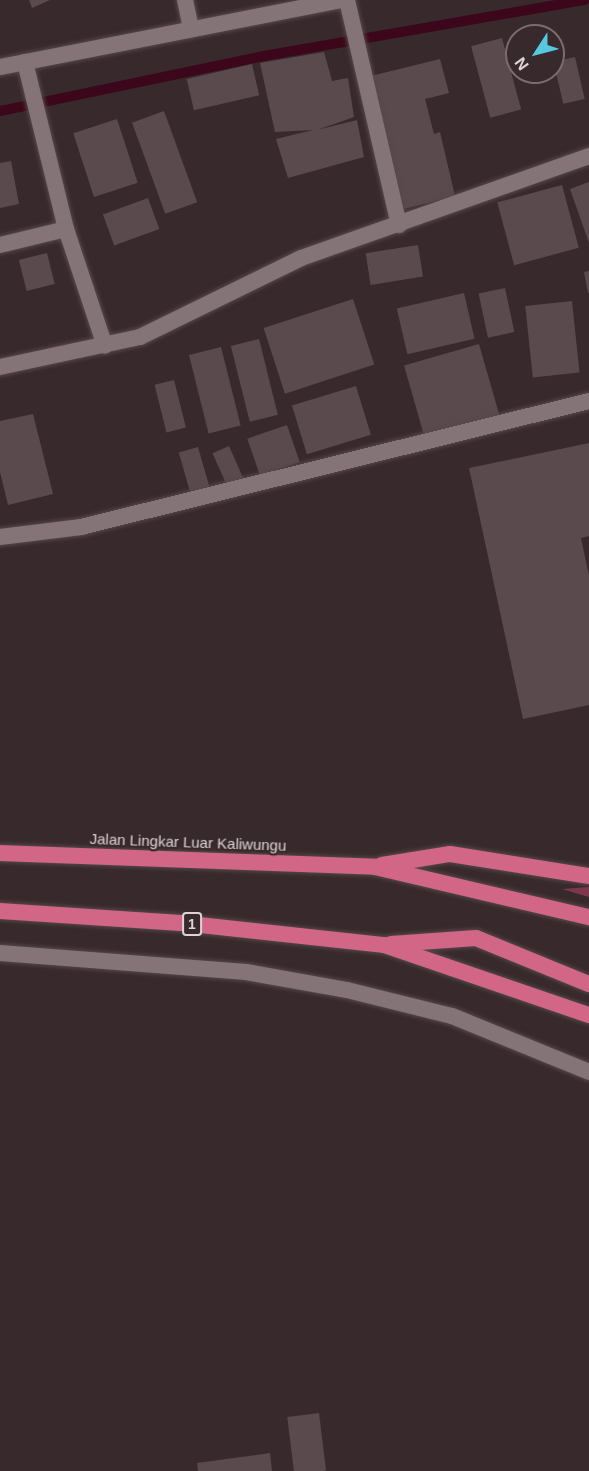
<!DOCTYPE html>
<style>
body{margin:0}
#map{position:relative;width:589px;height:1471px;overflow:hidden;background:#38292c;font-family:Helvetica,sans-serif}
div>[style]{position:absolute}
.green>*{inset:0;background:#7e384d}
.stream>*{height:10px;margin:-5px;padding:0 5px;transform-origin:5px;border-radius:5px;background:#3c071b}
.building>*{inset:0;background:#5a4a4e;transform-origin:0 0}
.roads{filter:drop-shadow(0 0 2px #54484b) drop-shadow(0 0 2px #54484b)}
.service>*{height:16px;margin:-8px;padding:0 8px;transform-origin:8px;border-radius:8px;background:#847377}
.minor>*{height:16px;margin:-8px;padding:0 8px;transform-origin:8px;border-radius:8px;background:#847377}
.trunk>*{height:16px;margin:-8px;padding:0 8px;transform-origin:8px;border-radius:8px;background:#d26687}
span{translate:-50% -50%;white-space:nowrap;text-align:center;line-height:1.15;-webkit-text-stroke:4.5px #38292c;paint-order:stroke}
.shield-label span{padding:2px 4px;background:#38292c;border:2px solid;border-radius:4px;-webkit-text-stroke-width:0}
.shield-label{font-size:14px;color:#ded4d6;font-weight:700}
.street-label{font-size:15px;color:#ded4d6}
.north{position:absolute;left:505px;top:24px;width:60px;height:60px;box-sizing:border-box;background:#38292c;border:2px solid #7a6d70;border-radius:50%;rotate:234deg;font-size:16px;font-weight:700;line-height:24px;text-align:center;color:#ded4d6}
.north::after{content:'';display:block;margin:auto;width:21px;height:27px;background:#56c9e1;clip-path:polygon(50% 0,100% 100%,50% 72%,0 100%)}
</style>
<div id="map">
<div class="green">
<i style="clip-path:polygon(589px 887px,589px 897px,562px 889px)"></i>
</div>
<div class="stream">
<i style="left:0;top:111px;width:264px;rotate:-11.8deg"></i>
<i style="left:258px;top:57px;width:332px;rotate:-9.9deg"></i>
</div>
<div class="building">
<i style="clip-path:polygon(29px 0,50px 0,32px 8px)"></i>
<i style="left:502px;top:38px;width:74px;height:32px;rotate:75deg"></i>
<i style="clip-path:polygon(324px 52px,332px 81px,348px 78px,354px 117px,317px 130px,357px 120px,364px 157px,288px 178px,276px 139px,313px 130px,275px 132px,260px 63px)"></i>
<i style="left:575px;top:57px;width:43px;height:22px;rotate:77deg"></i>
<i style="clip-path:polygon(440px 59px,449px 93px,425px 99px,434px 134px,440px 132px,455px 196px,404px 209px,363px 78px)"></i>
<i style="left:252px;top:64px;width:32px;height:67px;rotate:77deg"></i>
<i style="left:164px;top:111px;width:97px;height:34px;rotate:70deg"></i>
<i style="left:117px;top:119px;width:67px;height:46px;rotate:72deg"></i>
<i style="clip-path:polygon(11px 161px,19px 204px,0 208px,0 163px)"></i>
<i style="clip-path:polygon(589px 182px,589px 243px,570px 189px)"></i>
<i style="left:562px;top:185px;width:65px;height:67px;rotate:75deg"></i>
<i style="left:148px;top:198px;width:33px;height:48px;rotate:70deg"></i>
<i style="left:418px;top:245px;width:32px;height:53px;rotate:81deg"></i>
<i style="left:47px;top:253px;width:32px;height:29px;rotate:76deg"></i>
<i style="clip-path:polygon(589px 271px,589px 293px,588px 293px,584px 272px)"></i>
<i style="left:505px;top:288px;width:45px;height:27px;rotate:78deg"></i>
<i style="left:464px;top:293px;width:47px;height:69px;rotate:77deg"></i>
<i style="left:353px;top:299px;width:69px;height:94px;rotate:72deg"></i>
<i style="left:572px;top:301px;width:72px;height:47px;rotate:84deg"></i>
<i style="left:259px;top:339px;width:78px;height:29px;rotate:76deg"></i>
<i style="left:479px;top:344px;width:74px;height:78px;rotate:74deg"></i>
<i style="left:221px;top:347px;width:81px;height:33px;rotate:76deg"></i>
<i style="left:174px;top:380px;width:49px;height:20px;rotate:76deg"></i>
<i style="left:356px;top:386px;width:51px;height:67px;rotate:73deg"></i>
<i style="clip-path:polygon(33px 414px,53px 494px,8px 505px,0 472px,0 421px)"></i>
<i style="left:287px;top:425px;width:39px;height:42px;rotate:71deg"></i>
<i style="clip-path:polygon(589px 443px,589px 536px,581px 538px,589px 576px,589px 705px,523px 719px,469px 468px)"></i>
<i style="left:229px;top:446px;width:39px;height:18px;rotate:66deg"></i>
<i style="left:198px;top:447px;width:48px;height:20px;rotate:74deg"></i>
<i style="left:319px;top:1413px;width:58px;height:32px;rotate:83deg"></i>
<i style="clip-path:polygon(270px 1453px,272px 1471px,198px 1471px,197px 1463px)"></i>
</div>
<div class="roads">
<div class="service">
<i style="left:0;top:953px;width:247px;rotate:4.4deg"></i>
<i style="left:246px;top:972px;width:103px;rotate:10.1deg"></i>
<i style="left:347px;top:990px;width:108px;rotate:13.9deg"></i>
<i style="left:452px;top:1016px;width:148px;rotate:22.2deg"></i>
</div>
<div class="minor">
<i style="left:185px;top:0;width:30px;rotate:78deg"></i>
<i style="left:347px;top:0;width:231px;rotate:77deg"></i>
<i style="left:25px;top:62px;width:172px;rotate:76.2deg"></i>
<i style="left:66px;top:229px;width:123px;rotate:71.6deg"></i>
<i style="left:0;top:67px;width:347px;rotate:-11.1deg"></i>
<i style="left:0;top:245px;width:68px;rotate:-13.6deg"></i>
<i style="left:0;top:367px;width:143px;rotate:-12.1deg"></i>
<i style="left:140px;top:337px;width:179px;rotate:-26.1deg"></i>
<i style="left:301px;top:258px;width:306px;rotate:-19.5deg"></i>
<i style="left:0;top:537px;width:82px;rotate:-7deg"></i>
<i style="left:81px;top:527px;width:523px;rotate:-13.93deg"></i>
</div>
<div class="trunk">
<i style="left:0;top:853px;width:375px;rotate:2.1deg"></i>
<i style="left:375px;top:867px;width:220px;rotate:13.2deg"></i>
<i style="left:382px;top:865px;width:69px;rotate:-9.2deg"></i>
<i style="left:450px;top:854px;width:141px;rotate:9deg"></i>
<i style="left:0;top:911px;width:181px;rotate:3.8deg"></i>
<i style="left:181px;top:923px;width:204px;rotate:6.2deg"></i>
<i style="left:384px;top:945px;width:217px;rotate:18.9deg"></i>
<i style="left:391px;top:944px;width:85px;rotate:-4deg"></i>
<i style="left:476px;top:938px;width:122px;rotate:22.2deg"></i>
</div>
</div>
<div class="shield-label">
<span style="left:192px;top:924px">1</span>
</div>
<div class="street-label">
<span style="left:188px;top:842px;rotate:2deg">Jalan Lingkar Luar Kaliwungu</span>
</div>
<div class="north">N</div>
</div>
